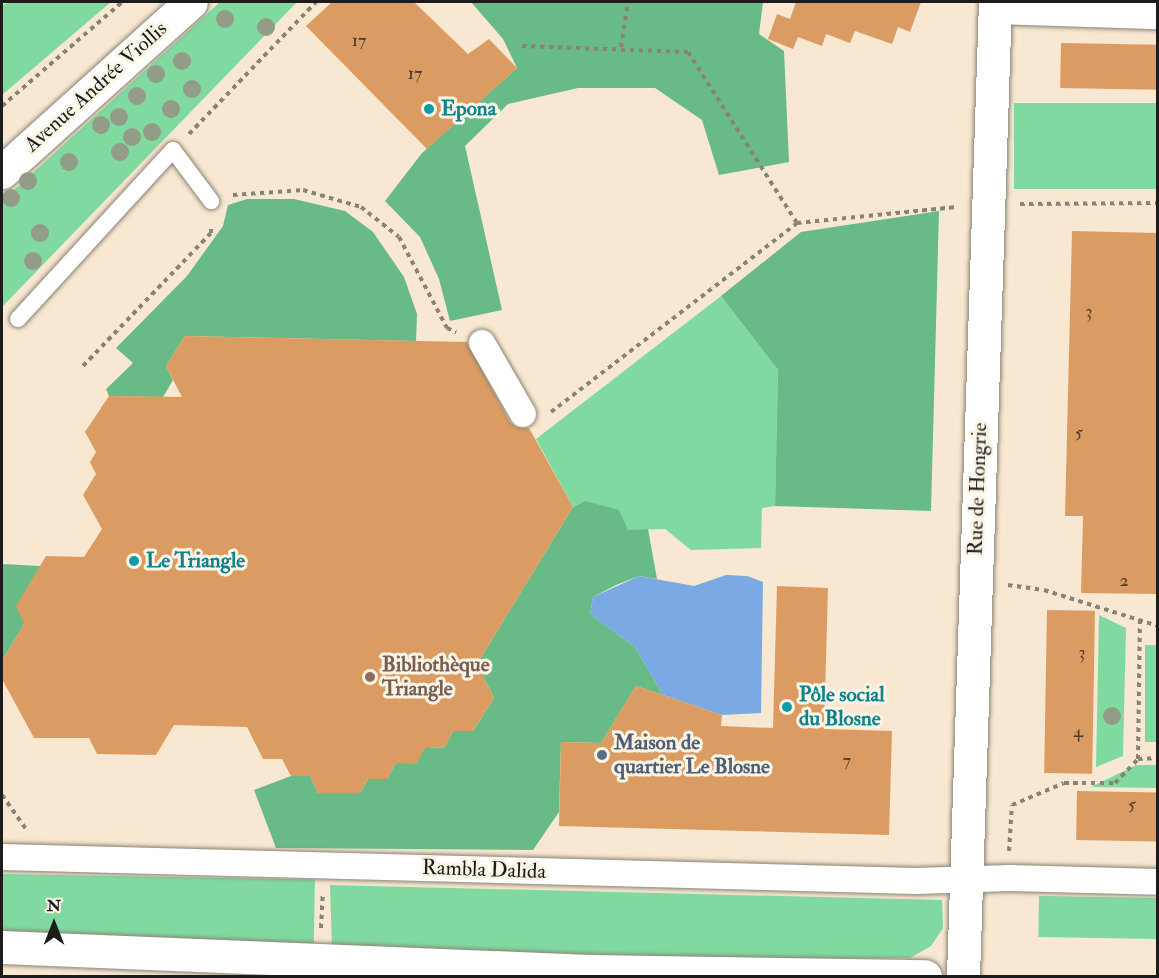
<!DOCTYPE html>
<meta charset="utf-8">
<style>
body{margin:0}
#map{position:relative;width:1159px;height:978px;overflow:hidden;background:#f8e8d1;font-family:"IM FELL Double Pica",serif}
div>[style]{position:absolute}
.green>*{inset:0;background:#80daa0;transform-origin:0 0}
.forest>*{inset:0;background:#68ba86}
.water>*{inset:0;background:#7aa9e4}
.building>*{inset:0;background:#db9c63;transform-origin:0 0}
.path>*{height:4px;margin-top:-2px;transform-origin:0;background:repeating-linear-gradient(90deg,#8a8276 0 4.5px,transparent 0 9px)}
.roads{filter:drop-shadow(0 0 2px #8a8276) drop-shadow(0 0 2px #8a8276)}
.service>*{height:16px;margin:-8px;padding:0 8px;transform-origin:8px;border-radius:8px;background:#fff}
.pedestrian>*{height:26px;margin:-13px;padding:0 13px;transform-origin:13px;border-radius:13px;background:#fff}
.minor>*{height:33px;margin:-16.5px;padding:0 16.5px;transform-origin:16.5px;border-radius:16.5px;background:#fff}
.secondary>*{height:33px;margin:-16.5px;padding:0 16.5px;transform-origin:16.5px;border-radius:16.5px;background:#fff}
.trees>*{width:18px;height:18px;margin:-9px;border-radius:50%;background:#929c87}
.dots>*{width:16px;height:16px;translate:-50% -50%;box-sizing:border-box;border:3px solid #fcf5e5;border-radius:50%}
span{translate:-50% -50%;white-space:nowrap;text-align:center;line-height:1.15;-webkit-text-stroke:6px #fcf5e5;paint-order:stroke}
.number-label{font-size:18px;color:#4c3c2e}
.number-label span{-webkit-text-stroke-width:0}
.street-label{font-size:21px;color:#1c1c1c}
.culture-label{font-size:21px;color:#0d838f;font-weight:700}
.left{translate:0 -50%;text-align:left}
.education-label{font-size:21px;color:#785e54;font-weight:700}
.service-label{font-size:21px;color:#4e5e75;font-weight:700}
.frame{position:absolute;inset:0;border:3px solid #1c1c1c;pointer-events:none}
.north{position:absolute;left:24px;top:894px;width:60px;height:60px;-webkit-text-stroke:4px #fcf5e5;paint-order:stroke;rotate:0deg;font-size:16px;font-weight:700;line-height:24px;text-align:center;color:#1c1c1c}
.north::after{content:'';display:block;margin:auto;width:21px;height:27px;background:#1c1c1c;clip-path:polygon(50% 0,100% 100%,50% 72%,0 100%)}
</style>
<div id="map">
<div class="green">
<i style="clip-path:polygon(8px 2px,111px 2px,2px 95px,2px 6px)"></i>
<i style="clip-path:polygon(220px 2px,297px 2px,2px 307px,2px 201px)"></i>
<i style="left:1157px;top:103px;width:86px;height:143px;rotate:90deg"></i>
<i style="clip-path:polygon(721px 296px,778px 370px,775px 506px,762px 508px,761px 548px,691px 550px,665px 529px,628px 530px,585px 501px,573px 507px,536px 439px)"></i>
<i style="clip-path:polygon(1099px 615px,1126px 628px,1123px 756px,1096px 767px)"></i>
<i style="left:1145px;top:645px;width:12px;height:97px"></i>
<i style="clip-path:polygon(1136px 765px,1157px 765px,1157px 788px,1091px 787px)"></i>
<i style="left:2px;top:874px;width:313px;height:65px;rotate:1deg"></i>
<i style="clip-path:polygon(330px 885px,942px 900px,943px 928px,931px 946px,910px 958px,783px 959px,332px 948px)"></i>
<i style="left:1039px;top:896px;width:118px;height:41px;rotate:1deg"></i>
</div>
<div class="forest">
<i style="clip-path:polygon(471px 2px,763px 2px,759px 34px,784px 51px,789px 162px,719px 175px,702px 120px,655px 88px,578px 88px,508px 104px,465px 146px,502px 310px,450px 321px,439px 279px,420px 237px,385px 201px,422px 153px,517px 68px,503px 39px)"></i>
<i style="clip-path:polygon(247px 199px,294px 199px,345px 211px,373px 232px,404px 277px,417px 314px,416px 341px,185px 336px,166px 366px,173px 380px,163px 397px,109px 396px,106px 389px,133px 363px,116px 348px,187px 276px,223px 226px,228px 205px)"></i>
<i style="clip-path:polygon(939px 211px,931px 511px,775px 506px,778px 370px,721px 296px,801px 232px)"></i>
<i style="clip-path:polygon(585px 501px,619px 510px,628px 530px,648px 529px,657px 579px,639px 576px,616px 585px,593px 597px,590px 614px,635px 647px,663px 695px,636px 686px,601px 743px,561px 742px,559px 812px,533px 850px,276px 848px,254px 790px,291px 776px,310px 776px,318px 793px,360px 793px,368px 779px,387px 779px,396px 763px,426px 747px,444px 748px,453px 731px,473px 731px,494px 698px,477px 664px,573px 507px)"></i>
<i style="clip-path:polygon(2px 564px,41px 566px,24px 624px,2px 661px)"></i>
</div>
<div class="water">
<i style="clip-path:polygon(726px 575px,747px 576px,763px 582px,761px 713px,722px 715px,663px 695px,635px 647px,590px 614px,593px 597px,639px 576px,694px 586px)"></i>
</div>
<div class="building">
<i style="clip-path:polygon(332px 2px,414px 2px,468px 54px,489px 39px,517px 68px,427px 149px,306px 26px)"></i>
<i style="clip-path:polygon(796px 2px,921px 2px,910px 32px,898px 27px,892px 44px,855px 31px,850px 43px,826px 34px,822px 46px,798px 37px,793px 49px,768px 39px,777px 14px,790px 19px)"></i>
<i style="left:1061px;top:43px;width:97px;height:45px;rotate:1deg"></i>
<i style="clip-path:polygon(1072px 231px,1158px 233px,1158px 594px,1081px 593px,1083px 516px,1065px 516px)"></i>
<i style="clip-path:polygon(185px 336px,467px 342px,510px 422px,516px 427px,529px 428px,573px 507px,477px 664px,494px 698px,473px 731px,453px 731px,444px 748px,426px 747px,416px 764px,396px 763px,387px 779px,368px 779px,360px 793px,318px 793px,310px 776px,291px 776px,282px 759px,263px 759px,247px 727px,174px 725px,156px 755px,97px 754px,89px 738px,34px 738px,2px 679px,2px 661px,24px 624px,16px 606px,46px 556px,84px 557px,102px 529px,83px 495px,96px 474px,90px 462px,96px 452px,85px 432px,109px 396px,182px 397px,166px 366px)"></i>
<i style="clip-path:polygon(777px 586px,828px 588px,824px 729px,892px 731px,889px 835px,559px 826px,561px 742px,601px 743px,636px 686px,722px 715px,721px 726px,773px 728px)"></i>
<i style="left:1047px;top:610px;width:48px;height:163px;rotate:1deg"></i>
<i style="left:1077px;top:791px;width:81px;height:49px;rotate:1deg"></i>
</div>
<div class="path">
<i style="left:522px;top:46px;width:166px;rotate:2.1deg"></i>
<i style="left:688px;top:52px;width:203px;rotate:57.5deg"></i>
<i style="left:621px;top:47px;width:46px;rotate:-81.2deg"></i>
<i style="left:2px;top:106px;width:159px;rotate:-40.9deg"></i>
<i style="left:189px;top:134px;width:183px;rotate:-46.1deg"></i>
<i style="left:233px;top:195px;width:70px;rotate:-4.1deg"></i>
<i style="left:303px;top:190px;width:60px;rotate:16.3deg"></i>
<i style="left:361px;top:207px;width:48px;rotate:38.3deg"></i>
<i style="left:399px;top:237px;width:103px;rotate:62.2deg"></i>
<i style="left:447px;top:328px;width:10px;rotate:24deg"></i>
<i style="left:1020px;top:204px;width:138px;rotate:-0.4deg"></i>
<i style="left:83px;top:366px;width:185px;rotate:-46.1deg"></i>
<i style="left:211px;top:233px;width:7px;rotate:-90deg"></i>
<i style="left:551px;top:412px;width:310px;rotate:-37.5deg"></i>
<i style="left:797px;top:223px;width:160px;rotate:-5.7deg"></i>
<i style="left:1008px;top:585px;width:36px;rotate:8deg"></i>
<i style="left:1044px;top:590px;width:120px;rotate:17.5deg"></i>
<i style="left:1138px;top:759px;width:20px;rotate:-3deg"></i>
<i style="left:2px;top:795px;width:42px;rotate:54.8deg"></i>
<i style="left:1009px;top:851px;width:46px;rotate:-86.3deg"></i>
<i style="left:1012px;top:805px;width:56px;rotate:-22.9deg"></i>
<i style="left:1064px;top:783px;width:51px"></i>
<i style="left:1115px;top:783px;width:33px;rotate:-46deg"></i>
<i style="left:1138px;top:759px;width:140px;rotate:-89.2deg"></i>
<i style="left:321px;top:928px;width:35px;rotate:-87deg"></i>
</div>
<div class="roads">
<div class="service">
<i style="left:18px;top:319px;width:229px;rotate:-47.5deg"></i>
<i style="left:173px;top:150px;width:64px;rotate:53.3deg"></i>
</div>
<div class="pedestrian">
<i style="left:482px;top:343px;width:82px;rotate:60deg"></i>
<i style="left:2px;top:857px;width:914px;rotate:1.5deg"></i>
<i style="left:916px;top:881px;width:94px;rotate:-1.8deg"></i>
<i style="left:1010px;top:878px;width:148px;rotate:1.5deg"></i>
</div>
<div class="minor">
<i style="left:995px;top:7px;width:163px;rotate:1.8deg"></i>
<i style="left:2px;top:947px;width:587px;rotate:2.34deg"></i>
<i style="left:589px;top:971px;width:336px;rotate:0.9deg"></i>
<i style="left:963px;top:976px;width:975px;rotate:-88.12deg"></i>
</div>
<div class="secondary">
<i style="left:2px;top:172px;width:254px;rotate:-42deg"></i>
</div>
</div>
<div class="trees">
<i style="left:225px;top:19px"></i>
<i style="left:266px;top:27px"></i>
<i style="left:182px;top:61px"></i>
<i style="left:156px;top:74px"></i>
<i style="left:192px;top:89px"></i>
<i style="left:137px;top:96px"></i>
<i style="left:171px;top:109px"></i>
<i style="left:119px;top:117px"></i>
<i style="left:101px;top:125px"></i>
<i style="left:152px;top:132px"></i>
<i style="left:132px;top:137px"></i>
<i style="left:120px;top:152px"></i>
<i style="left:69px;top:162px"></i>
<i style="left:28px;top:181px"></i>
<i style="left:11px;top:198px"></i>
<i style="left:40px;top:233px"></i>
<i style="left:33px;top:261px"></i>
<i style="left:1112px;top:716px"></i>
</div>
<div class="dots">
<i style="left:429px;top:109px;background:#0f9aa8"></i>
<i style="left:134px;top:561px;background:#0f9aa8"></i>
<i style="left:370px;top:677px;background:#8d6e63"></i>
<i style="left:787px;top:707px;background:#0f9aa8"></i>
<i style="left:602px;top:755px;background:#5c6f8a"></i>
</div>
<div class="number-label">
<span style="left:359px;top:41px">17</span>
<span style="left:415px;top:74px">17</span>
<span style="left:1089px;top:312px">3</span>
<span style="left:1079px;top:433px">5</span>
<span style="left:1124px;top:581px">2</span>
<span style="left:1082px;top:653px">3</span>
<span style="left:1078px;top:732px">4</span>
<span style="left:847px;top:761px">7</span>
<span style="left:1132px;top:805px">5</span>
</div>
<div class="street-label">
<span style="left:96px;top:87px;rotate:-42deg">Avenue Andrée Viollis</span>
<span style="left:978px;top:489px;rotate:-88deg">Rue de Hongrie</span>
<span style="left:484px;top:870px;rotate:2deg">Rambla Dalida</span>
</div>
<div class="culture-label">
<span class="left" style="left:441px;top:109px">Epona</span>
<span class="left" style="left:146px;top:561px">Le Triangle</span>
<span class="left" style="left:799px;top:707px">Pôle social<br>du Blosne</span>
</div>
<div class="education-label">
<span class="left" style="left:382px;top:677px">Bibliothèque<br>Triangle</span>
</div>
<div class="service-label">
<span class="left" style="left:614px;top:755px">Maison de<br>quartier Le Blosne</span>
</div>
<div class="frame"></div>
<div class="north">N</div>
</div>
